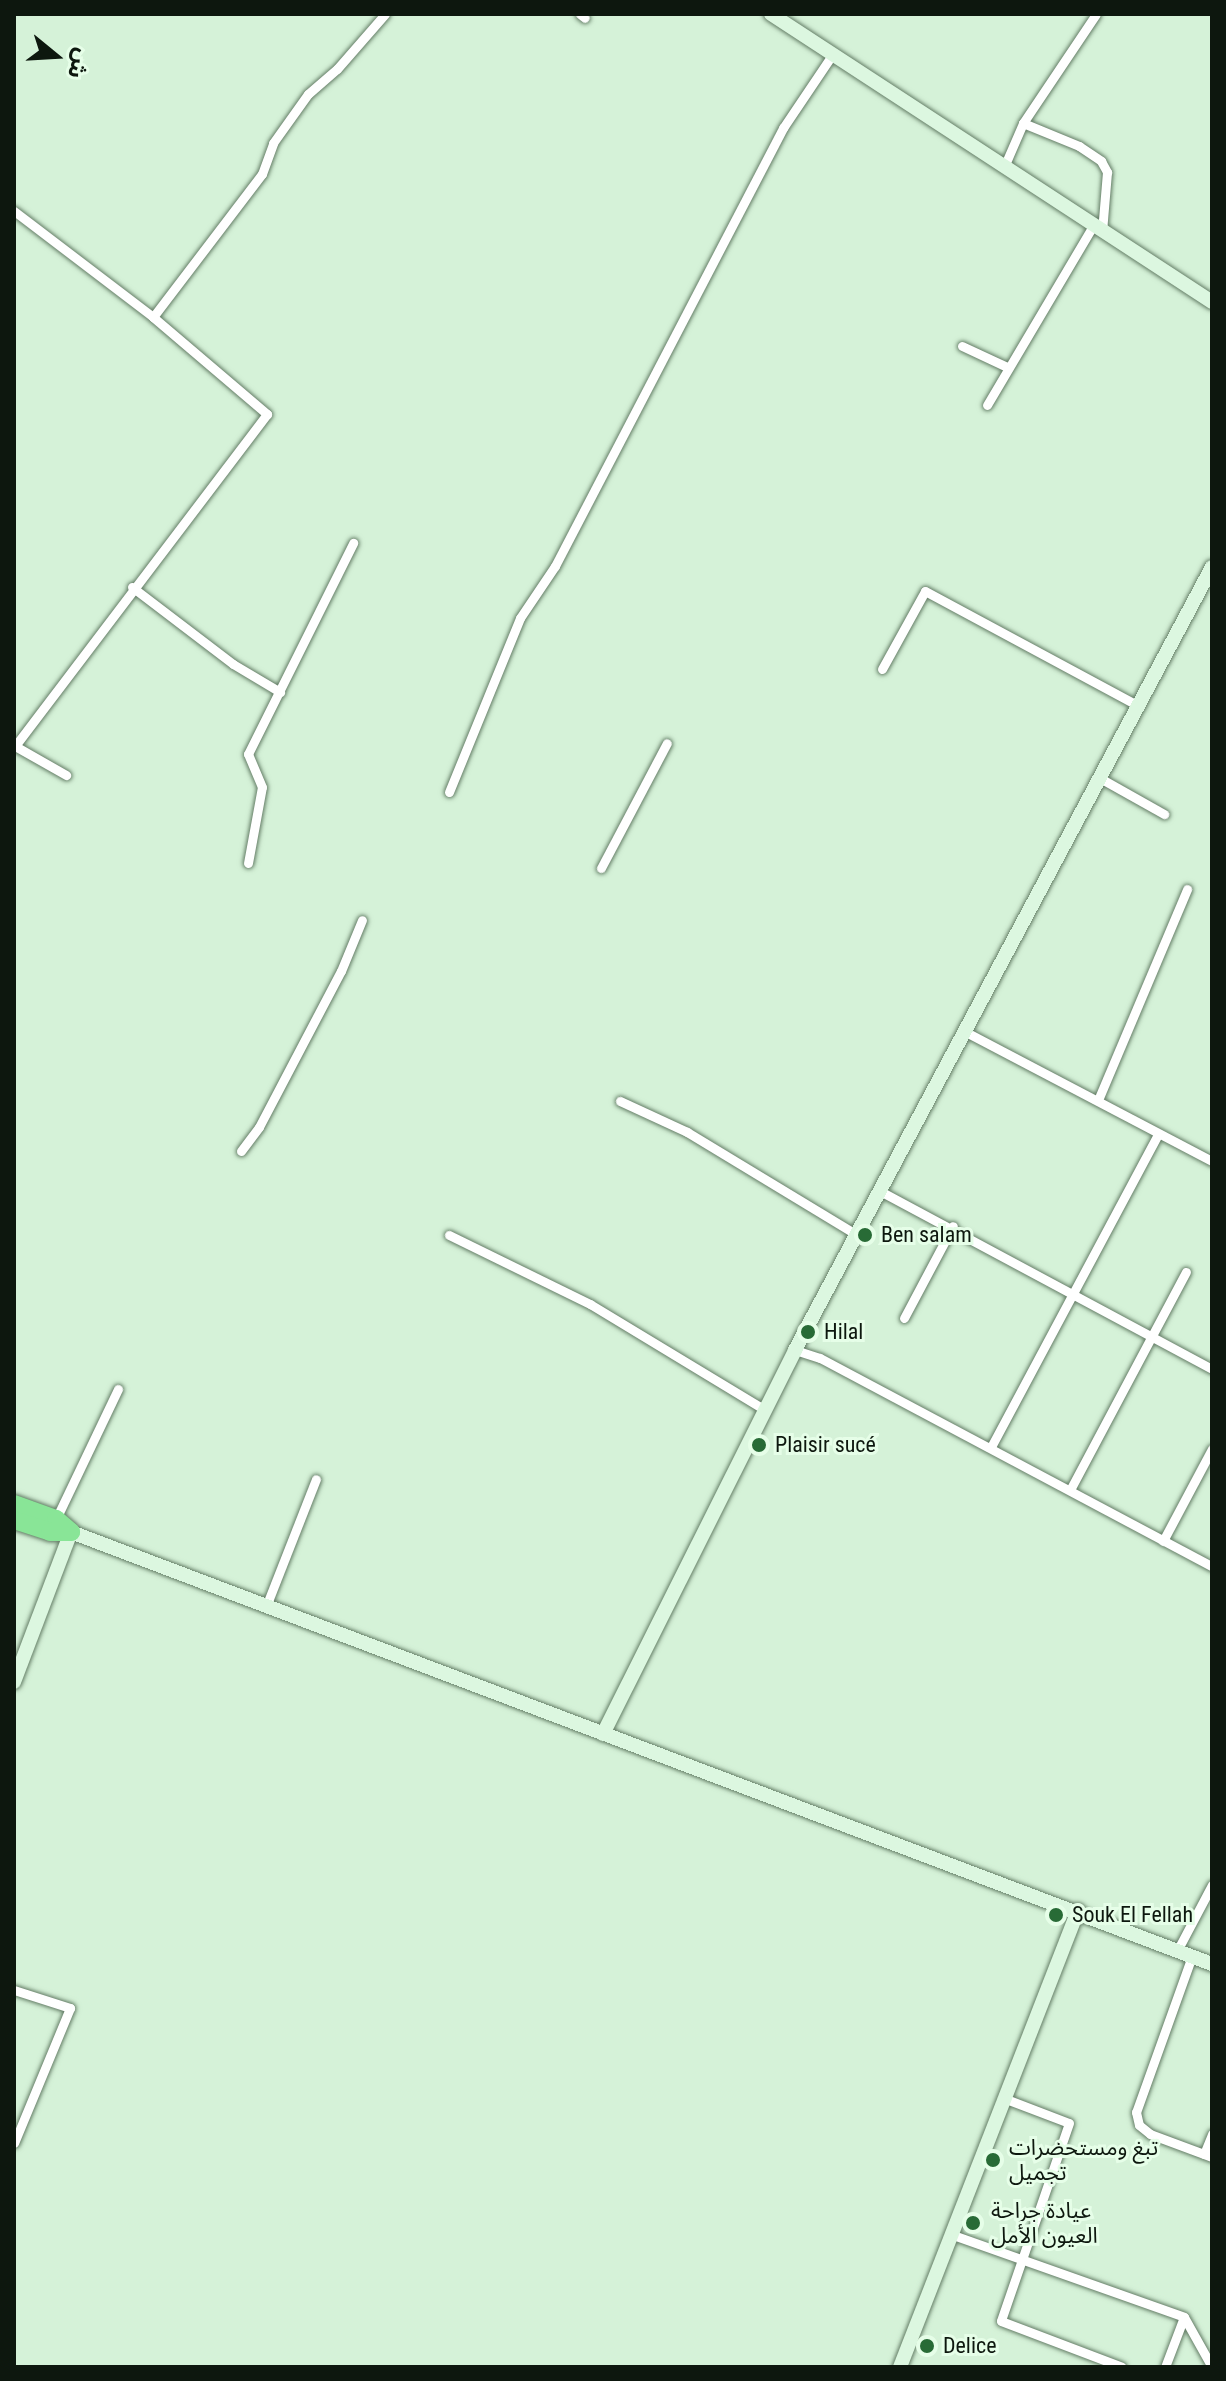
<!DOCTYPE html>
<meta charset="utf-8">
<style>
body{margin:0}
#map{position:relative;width:1226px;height:2381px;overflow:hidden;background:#d5f2d8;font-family:"Roboto Condensed","Noto Sans Arabic",sans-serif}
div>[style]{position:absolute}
.roads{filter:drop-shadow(0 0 2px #647d66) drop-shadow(0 0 2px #647d66)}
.street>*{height:9px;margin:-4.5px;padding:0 4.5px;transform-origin:4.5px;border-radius:4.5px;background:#fff}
.secondary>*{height:14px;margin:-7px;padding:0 7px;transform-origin:7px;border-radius:7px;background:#dcf7e0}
.highway>*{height:18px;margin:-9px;padding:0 9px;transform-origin:9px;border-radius:9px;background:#89e597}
.dots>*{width:22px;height:22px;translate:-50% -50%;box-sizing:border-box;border:4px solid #e6fee8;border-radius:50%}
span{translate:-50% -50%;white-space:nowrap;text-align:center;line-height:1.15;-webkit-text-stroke:6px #e6fee8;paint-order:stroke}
.poi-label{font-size:22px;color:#0d170e}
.left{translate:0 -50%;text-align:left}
.frame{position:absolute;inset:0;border:16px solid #0d170e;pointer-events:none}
.north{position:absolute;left:16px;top:16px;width:80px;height:80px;-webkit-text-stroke:6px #e6fee8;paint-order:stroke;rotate:108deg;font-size:22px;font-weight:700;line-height:32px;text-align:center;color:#0d170e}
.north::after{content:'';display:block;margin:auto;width:28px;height:36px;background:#0d170e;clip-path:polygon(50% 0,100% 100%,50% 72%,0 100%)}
</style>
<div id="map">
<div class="roads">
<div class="street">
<i style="left:580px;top:14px;width:6px;rotate:39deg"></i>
<i style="left:1023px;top:123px;width:61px;rotate:22.3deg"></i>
<i style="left:1079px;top:146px;width:27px;rotate:34deg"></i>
<i style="left:1101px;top:161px;width:13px;rotate:61deg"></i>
<i style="left:1107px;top:172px;width:59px;rotate:94.8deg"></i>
<i style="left:1004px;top:167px;width:48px;rotate:-66.6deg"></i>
<i style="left:1023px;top:123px;width:131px;rotate:-56.2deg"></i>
<i style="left:14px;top:211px;width:175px;rotate:37.3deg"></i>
<i style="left:153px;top:317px;width:150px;rotate:40.4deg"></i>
<i style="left:267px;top:414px;width:418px;rotate:127.2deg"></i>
<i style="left:153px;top:317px;width:180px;rotate:-52.7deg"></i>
<i style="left:262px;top:174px;width:33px;rotate:-70deg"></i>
<i style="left:273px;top:143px;width:60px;rotate:-54.5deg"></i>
<i style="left:308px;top:94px;width:38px;rotate:-41deg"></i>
<i style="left:337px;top:69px;width:73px;rotate:-48.9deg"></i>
<i style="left:962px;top:346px;width:50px;rotate:25deg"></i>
<i style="left:987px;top:405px;width:208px;rotate:-59.4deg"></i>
<i style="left:132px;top:587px;width:127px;rotate:37.3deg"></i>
<i style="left:233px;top:664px;width:55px;rotate:30.8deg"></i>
<i style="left:882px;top:669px;width:89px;rotate:-61.1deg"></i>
<i style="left:925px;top:591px;width:238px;rotate:28.3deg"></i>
<i style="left:15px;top:746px;width:59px;rotate:29.6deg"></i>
<i style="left:1098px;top:777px;width:76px;rotate:29.3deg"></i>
<i style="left:449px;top:792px;width:188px;rotate:-67.8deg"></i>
<i style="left:520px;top:618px;width:63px;rotate:-56.1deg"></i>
<i style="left:555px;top:566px;width:494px;rotate:-62.5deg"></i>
<i style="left:783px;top:128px;width:88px;rotate:-56.1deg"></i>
<i style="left:248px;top:863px;width:77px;rotate:-79.6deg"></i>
<i style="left:262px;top:787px;width:36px;rotate:-113deg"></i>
<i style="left:248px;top:754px;width:236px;rotate:-63.5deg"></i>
<i style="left:601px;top:868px;width:141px;rotate:-62.2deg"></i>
<i style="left:966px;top:1032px;width:278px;rotate:27.7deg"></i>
<i style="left:1098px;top:1100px;width:229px;rotate:-67.1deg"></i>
<i style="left:620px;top:1101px;width:74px;rotate:24.8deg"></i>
<i style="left:687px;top:1132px;width:199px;rotate:31.2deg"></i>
<i style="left:241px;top:1151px;width:30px;rotate:-53deg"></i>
<i style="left:259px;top:1127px;width:176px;rotate:-62.3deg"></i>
<i style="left:341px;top:971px;width:55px;rotate:-67.6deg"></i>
<i style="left:880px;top:1191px;width:377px;rotate:28.2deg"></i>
<i style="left:449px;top:1235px;width:157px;rotate:26.1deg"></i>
<i style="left:590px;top:1304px;width:205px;rotate:31.2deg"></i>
<i style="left:904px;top:1318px;width:104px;rotate:-62deg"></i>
<i style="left:795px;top:1350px;width:26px;rotate:18deg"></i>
<i style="left:820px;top:1358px;width:444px;rotate:28deg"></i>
<i style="left:991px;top:1447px;width:355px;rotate:-61.9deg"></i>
<i style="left:1070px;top:1490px;width:247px;rotate:-62deg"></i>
<i style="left:56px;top:1519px;width:144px;rotate:-64.5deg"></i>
<i style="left:1163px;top:1541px;width:104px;rotate:-62deg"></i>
<i style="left:267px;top:1604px;width:134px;rotate:-68.6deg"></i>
<i style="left:1177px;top:1951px;width:75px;rotate:-62.1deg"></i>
<i style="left:1192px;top:1956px;width:166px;rotate:109.7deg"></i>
<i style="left:1136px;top:2112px;width:13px;rotate:77deg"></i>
<i style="left:1139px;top:2125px;width:14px;rotate:39deg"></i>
<i style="left:1150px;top:2134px;width:66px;rotate:20.4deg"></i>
<i style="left:14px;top:1990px;width:59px;rotate:17.8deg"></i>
<i style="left:70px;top:2008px;width:146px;rotate:112.5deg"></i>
<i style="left:1006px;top:2099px;width:67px;rotate:20.9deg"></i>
<i style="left:1069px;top:2123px;width:209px;rotate:109deg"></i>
<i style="left:1001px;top:2321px;width:129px;rotate:20.8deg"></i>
<i style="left:1204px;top:2154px;width:22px;rotate:-68deg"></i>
<i style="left:953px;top:2235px;width:245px;rotate:19.5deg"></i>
<i style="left:1184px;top:2317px;width:57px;rotate:60.8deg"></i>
<i style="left:1165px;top:2367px;width:53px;rotate:-69.2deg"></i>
</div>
<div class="secondary">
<i style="left:771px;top:14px;width:527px;rotate:33.15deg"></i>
<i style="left:14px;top:1682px;width:160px;rotate:-69.2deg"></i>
<i style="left:71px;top:1532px;width:1220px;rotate:20.74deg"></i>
<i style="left:603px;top:1734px;width:429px;rotate:-63.4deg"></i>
<i style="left:795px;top:1350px;width:887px;rotate:-61.96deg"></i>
<i style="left:900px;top:2367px;width:490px;rotate:-68.7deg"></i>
</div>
<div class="highway">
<i style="left:14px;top:1504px;width:45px;rotate:19.7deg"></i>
<i style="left:56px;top:1519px;width:20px;rotate:41deg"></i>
<i style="left:14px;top:1520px;width:38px;rotate:18deg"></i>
<i style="left:50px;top:1532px;width:21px"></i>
</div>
</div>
<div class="dots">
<i style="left:865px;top:1235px;background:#286b36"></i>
<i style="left:808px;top:1332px;background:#286b36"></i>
<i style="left:759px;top:1445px;background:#286b36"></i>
<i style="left:1056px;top:1915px;background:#286b36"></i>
<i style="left:993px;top:2160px;background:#286b36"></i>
<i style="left:973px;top:2223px;background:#286b36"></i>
<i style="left:927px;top:2346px;background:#286b36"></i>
</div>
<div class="poi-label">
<span class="left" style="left:881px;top:1235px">Ben salam</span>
<span class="left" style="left:824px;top:1332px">Hilal</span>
<span class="left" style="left:775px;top:1445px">Plaisir sucé</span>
<span class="left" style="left:1072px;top:1915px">Souk El Fellah</span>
<span class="left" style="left:1009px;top:2160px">تبغ ومستحضرات<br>تجميل</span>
<span class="left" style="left:991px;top:2223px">عيادة جراحة<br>العيون الأمل</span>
<span class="left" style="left:943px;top:2346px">Delice</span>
</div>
<div class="frame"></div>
<div class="north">ش</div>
</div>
